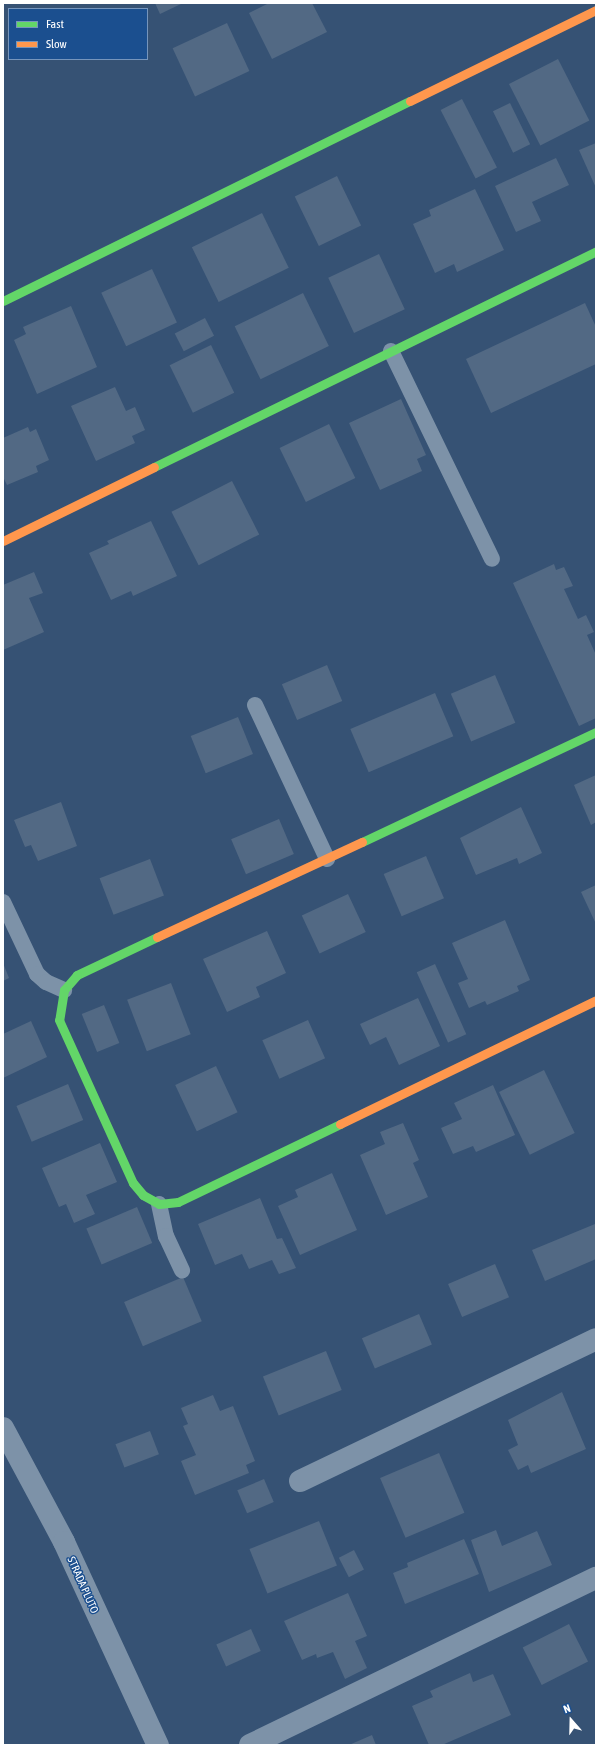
<!DOCTYPE html>
<style>
body{margin:0}
#map{position:relative;width:599px;height:1748px;overflow:hidden;background:#365274;font-family:"Asap Condensed",sans-serif}
div>[style]{position:absolute}
.building>*{inset:0;background:#526984;transform-origin:0 0}
.lane>*{height:16px;margin:-8px;padding:0 8px;transform-origin:8px;border-radius:8px;background:#7d92a8}
.street>*{height:22px;margin:-11px;padding:0 11px;transform-origin:11px;border-radius:11px;background:#7d92a8}
.fast>*{height:9px;margin:-4.5px;padding:0 4.5px;transform-origin:4.5px;border-radius:4.5px;background:#63d668}
.slow>*{height:9px;margin:-4.5px;padding:0 4.5px;transform-origin:4.5px;border-radius:4.5px;background:#ff974d}
span{translate:-50% -50%;white-space:nowrap;text-align:center;line-height:1.15;-webkit-text-stroke:3px #1b4f8f;paint-order:stroke}
.street-label{font-size:11px;color:#fff}
.frame{position:absolute;inset:0;border:4px solid #fff;pointer-events:none}
.legend{position:absolute;left:8px;top:8px;width:140px;height:52px;box-sizing:border-box;background:#1b4f8f;border:1px solid #7695bc;margin:0;padding:5px 7px;list-style:none;font-size:12px;color:#fff}
.legend li{display:flex;align-items:center;gap:8px;height:20px}
.legend b{width:20px;border:1px solid #7695bc}
.north{position:absolute;left:551px;top:1700px;width:40px;height:40px;-webkit-text-stroke:3px #1b4f8f;paint-order:stroke;rotate:340deg;font-size:11px;font-weight:700;line-height:16px;text-align:center;color:#fff}
.north::after{content:'';display:block;margin:auto;width:14px;height:18px;background:#fff;clip-path:polygon(50% 0,100% 100%,50% 72%,0 100%)}
</style>
<div id="map">
<div class="building">
<i style="clip-path:polygon(155px 3px,183px 3px,160px 14px)"></i>
<i style="clip-path:polygon(269px 3px,312px 3px,327px 32px,272px 59px,249px 13px)"></i>
<i style="left:227px;top:23px;width:53px;height:60px;rotate:65deg"></i>
<i style="left:558px;top:59px;width:69px;height:55px;rotate:63deg"></i>
<i style="left:462px;top:99px;width:77px;height:24px;rotate:63deg"></i>
<i style="left:510px;top:103px;width:46px;height:19px;rotate:64deg"></i>
<i style="clip-path:polygon(596px 143px,596px 188px,579px 150px)"></i>
<i style="clip-path:polygon(556px 158px,569px 185px,532px 202px,541px 221px,516px 232px,495px 186px)"></i>
<i style="left:337px;top:176px;width:55px;height:47px;rotate:64deg"></i>
<i style="clip-path:polygon(475px 189px,504px 250px,457px 272px,454px 264px,435px 273px,413px 224px,431px 216px,429px 210px)"></i>
<i style="left:262px;top:213px;width:61px;height:78px;rotate:64deg"></i>
<i style="left:379px;top:254px;width:61px;height:56px;rotate:65deg"></i>
<i style="left:152px;top:269px;width:59px;height:56px;rotate:65deg"></i>
<i style="left:303px;top:293px;width:59px;height:76px;rotate:64deg"></i>
<i style="clip-path:polygon(585px 303px,596px 327px,596px 364px,491px 413px,466px 359px)"></i>
<i style="clip-path:polygon(71px 306px,97px 367px,37px 394px,14px 340px,26px 334px,23px 327px)"></i>
<i style="left:205px;top:318px;width:20px;height:34px;rotate:63deg"></i>
<i style="left:211px;top:345px;width:53px;height:46px;rotate:64deg"></i>
<i style="clip-path:polygon(115px 387px,126px 411px,135px 407px,145px 430px,132px 436px,135px 443px,96px 461px,71px 406px)"></i>
<i style="clip-path:polygon(401px 399px,426px 455px,417px 459px,422px 471px,380px 490px,349px 423px)"></i>
<i style="left:329px;top:424px;width:60px;height:55px;rotate:64deg"></i>
<i style="clip-path:polygon(28px 427px,30px 432px,36px 429px,49px 460px,36px 466px,38px 472px,7px 485px,3px 477px,3px 438px)"></i>
<i style="left:232px;top:481px;width:60px;height:68px;rotate:63deg"></i>
<i style="clip-path:polygon(151px 521px,177px 576px,133px 596px,131px 591px,111px 600px,89px 553px,109px 544px,107px 541px)"></i>
<i style="clip-path:polygon(554px 564px,556px 570px,564px 567px,573px 586px,564px 589px,578px 619px,586px 615px,594px 632px,587px 635px,596px 655px,596px 718px,579px 726px,513px 583px)"></i>
<i style="clip-path:polygon(34px 572px,43px 593px,29px 598px,44px 632px,3px 650px,3px 585px)"></i>
<i style="left:327px;top:665px;width:39px;height:49px;rotate:67deg"></i>
<i style="left:495px;top:675px;width:52px;height:48px;rotate:67deg"></i>
<i style="left:435px;top:693px;width:47px;height:92px;rotate:67deg"></i>
<i style="left:238px;top:717px;width:40px;height:51px;rotate:68deg"></i>
<i style="clip-path:polygon(596px 775px,596px 822px,591px 825px,574px 785px)"></i>
<i style="clip-path:polygon(61px 802px,77px 846px,38px 861px,31px 845px,25px 847px,14px 820px)"></i>
<i style="clip-path:polygon(521px 807px,542px 853px,519px 864px,517px 858px,476px 875px,460px 838px)"></i>
<i style="left:279px;top:819px;width:38px;height:52px;rotate:67deg"></i>
<i style="left:426px;top:856px;width:46px;height:46px;rotate:67deg"></i>
<i style="left:150px;top:859px;width:39px;height:54px;rotate:69deg"></i>
<i style="clip-path:polygon(596px 885px,596px 924px,581px 892px)"></i>
<i style="left:348px;top:894px;width:42px;height:51px;rotate:65deg"></i>
<i style="clip-path:polygon(505px 920px,530px 980px,517px 986px,519px 991px,487px 1005px,485px 1001px,469px 1008px,458px 983px,468px 979px,452px 943px)"></i>
<i style="clip-path:polygon(267px 931px,286px 973px,256px 987px,260px 997px,227px 1012px,203px 959px)"></i>
<i style="clip-path:polygon(3px 963px,9px 978px,3px 981px)"></i>
<i style="left:435px;top:964px;width:77px;height:20px;rotate:66deg"></i>
<i style="left:171px;top:983px;width:55px;height:47px;rotate:69deg"></i>
<i style="clip-path:polygon(418px 998px,440px 1046px,399px 1065px,386px 1037px,370px 1045px,360px 1024px)"></i>
<i style="left:104px;top:1005px;width:41px;height:24px;rotate:68deg"></i>
<i style="left:308px;top:1020px;width:42px;height:50px;rotate:66deg"></i>
<i style="clip-path:polygon(31px 1021px,47px 1057px,3px 1078px,3px 1034px)"></i>
<i style="left:216px;top:1066px;width:51px;height:45px;rotate:65deg"></i>
<i style="left:544px;top:1070px;width:70px;height:50px;rotate:64deg"></i>
<i style="left:68px;top:1084px;width:39px;height:56px;rotate:67deg"></i>
<i style="clip-path:polygon(493px 1085px,515px 1135px,476px 1152px,473px 1146px,453px 1154px,441px 1128px,462px 1119px,454px 1103px)"></i>
<i style="clip-path:polygon(403px 1123px,419px 1160px,413px 1163px,428px 1197px,386px 1215px,360px 1155px,385px 1144px,380px 1132px)"></i>
<i style="clip-path:polygon(100px 1143px,117px 1182px,86px 1195px,95px 1214px,74px 1223px,66px 1204px,59px 1207px,42px 1168px)"></i>
<i style="clip-path:polygon(332px 1173px,357px 1230px,300px 1255px,278px 1206px,298px 1197px,295px 1190px)"></i>
<i style="clip-path:polygon(260px 1198px,277px 1239px,282px 1238px,296px 1268px,279px 1274px,272px 1260px,249px 1269px,242px 1254px,215px 1265px,198px 1224px)"></i>
<i style="left:137px;top:1207px;width:39px;height:55px;rotate:67deg"></i>
<i style="clip-path:polygon(595px 1224px,596px 1259px,545px 1281px,532px 1250px)"></i>
<i style="left:495px;top:1264px;width:36px;height:51px;rotate:67deg"></i>
<i style="left:183px;top:1277px;width:48px;height:64px;rotate:67deg"></i>
<i style="left:419px;top:1314px;width:33px;height:62px;rotate:67deg"></i>
<i style="left:326px;top:1351px;width:42px;height:68px;rotate:68deg"></i>
<i style="clip-path:polygon(562px 1392px,586px 1449px,531px 1473px,528px 1465px,518px 1470px,508px 1450px,518px 1445px,508px 1420px)"></i>
<i style="clip-path:polygon(213px 1395px,220px 1411px,233px 1406px,255px 1461px,246px 1465px,249px 1473px,195px 1495px,181px 1461px,196px 1455px,183px 1426px,188px 1424px,181px 1408px)"></i>
<i style="left:150px;top:1431px;width:25px;height:37px;rotate:69deg"></i>
<i style="left:439px;top:1453px;width:65px;height:64px;rotate:67deg"></i>
<i style="left:264px;top:1479px;width:25px;height:29px;rotate:67deg"></i>
<i style="left:319px;top:1521px;width:48px;height:75px;rotate:68deg"></i>
<i style="clip-path:polygon(496px 1530px,502px 1546px,537px 1531px,552px 1565px,489px 1592px,471px 1540px)"></i>
<i style="clip-path:polygon(464px 1539px,479px 1574px,405px 1604px,393px 1573px,408px 1567px,407px 1563px)"></i>
<i style="left:354px;top:1550px;width:22px;height:17px;rotate:63deg"></i>
<i style="clip-path:polygon(348px 1593px,367px 1636px,355px 1641px,367px 1668px,345px 1679px,333px 1652px,317px 1658px,316px 1654px,302px 1660px,284px 1621px)"></i>
<i style="left:569px;top:1624px;width:42px;height:52px;rotate:63deg"></i>
<i style="left:251px;top:1629px;width:24px;height:38px;rotate:66deg"></i>
<i style="clip-path:polygon(470px 1673px,473px 1682px,493px 1674px,511px 1715px,442px 1745px,429px 1745px,412px 1706px,433px 1697px,430px 1691px)"></i>
<i style="clip-path:polygon(372px 1735px,376px 1745px,349px 1745px)"></i>
</div>
<div class="lane">
<i style="left:391px;top:351px;width:231px;rotate:64.1deg"></i>
<i style="left:255px;top:705px;width:170px;rotate:64.9deg"></i>
<i style="left:3px;top:902px;width:80px;rotate:64.7deg"></i>
<i style="left:37px;top:974px;width:12px;rotate:42deg"></i>
<i style="left:46px;top:982px;width:20px;rotate:24deg"></i>
<i style="left:159px;top:1204px;width:33px;rotate:78deg"></i>
<i style="left:166px;top:1236px;width:38px;rotate:65deg"></i>
</div>
<div class="street">
<i style="left:3px;top:1428px;width:129px;rotate:61.8deg"></i>
<i style="left:64px;top:1542px;width:224px;rotate:65.2deg"></i>
<i style="left:300px;top:1481px;width:328px;rotate:-25.6deg"></i>
<i style="left:250px;top:1745px;width:384px;rotate:-25.8deg"></i>
</div>
<div class="fast">
<i style="left:3px;top:301px;width:453px;rotate:-26.2deg"></i>
<i style="left:154px;top:467px;width:492px;rotate:-26deg"></i>
<i style="left:362px;top:842px;width:259px;rotate:-25.2deg"></i>
<i style="left:157px;top:937px;width:89px;rotate:154.6deg"></i>
<i style="left:77px;top:975px;width:20px;rotate:131deg"></i>
<i style="left:64px;top:990px;width:30px;rotate:99deg"></i>
<i style="left:59px;top:1020px;width:179px;rotate:65.6deg"></i>
<i style="left:133px;top:1183px;width:16px;rotate:50deg"></i>
<i style="left:143px;top:1195px;width:18px;rotate:29deg"></i>
<i style="left:159px;top:1204px;width:19px;rotate:-6deg"></i>
<i style="left:178px;top:1202px;width:180px;rotate:-25.7deg"></i>
</div>
<div class="slow">
<i style="left:410px;top:101px;width:207px;rotate:-26.1deg"></i>
<i style="left:3px;top:541px;width:168px;rotate:-26.1deg"></i>
<i style="left:157px;top:937px;width:226px;rotate:-24.9deg"></i>
<i style="left:340px;top:1124px;width:284px;rotate:-25.8deg"></i>
</div>
<div class="street-label">
<span style="left:83px;top:1585px;rotate:66deg">STRADA PLUTO</span>
</div>
<div class="frame"></div>
<ul class="legend">
<li><b style="height:5px;background:#63d668"></b>Fast</li>
<li><b style="height:5px;background:#ff974d"></b>Slow</li>
</ul>
<div class="north">N</div>
</div>
